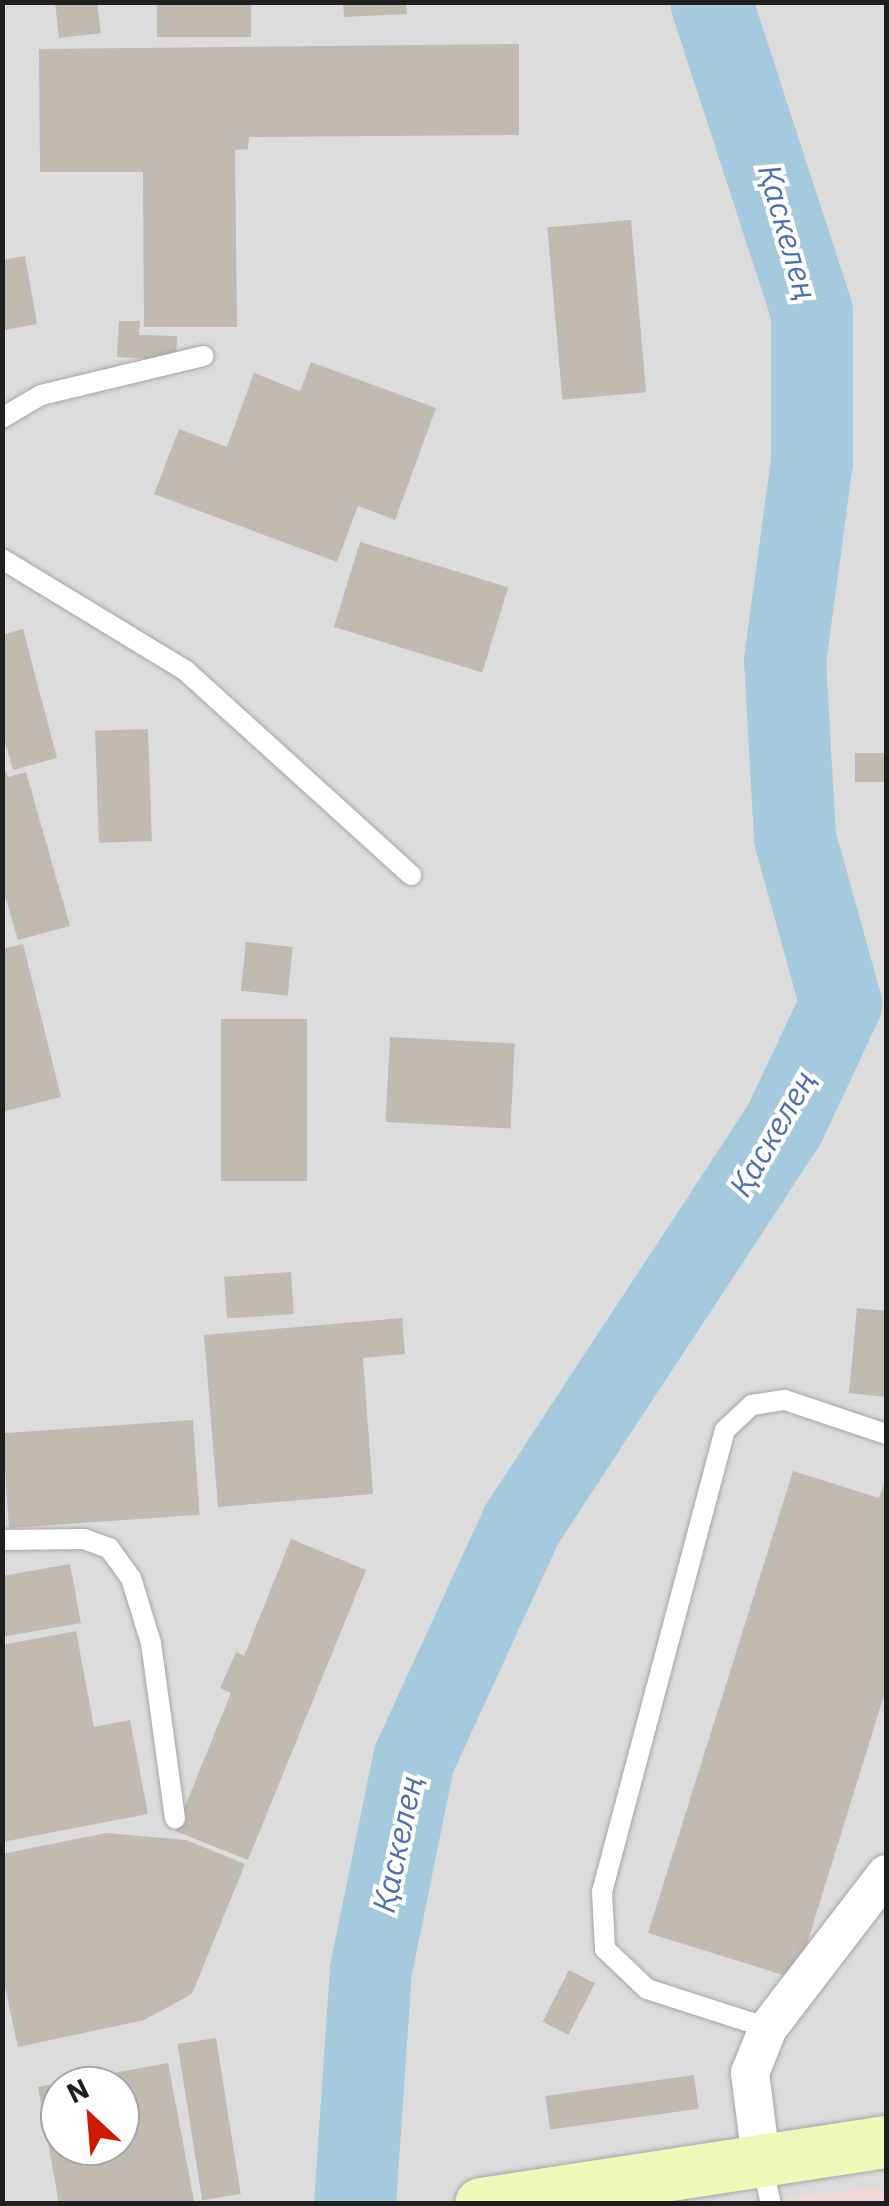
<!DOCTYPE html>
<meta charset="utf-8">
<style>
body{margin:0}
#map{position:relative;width:889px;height:2206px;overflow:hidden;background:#f0ede5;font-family:"IBM Plex Sans",sans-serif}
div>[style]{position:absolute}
.residential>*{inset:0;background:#dddcdc}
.commercial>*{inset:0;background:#f0d9d4}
.river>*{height:82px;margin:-41px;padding:0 41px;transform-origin:41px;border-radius:41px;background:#a5cadd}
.building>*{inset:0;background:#c0bab1;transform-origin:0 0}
.roads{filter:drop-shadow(0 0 2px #a6a6a6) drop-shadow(0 0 2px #a6a6a6)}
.service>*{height:20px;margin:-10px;padding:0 10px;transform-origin:10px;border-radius:10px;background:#fff}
.minor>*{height:38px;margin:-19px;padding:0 19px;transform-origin:19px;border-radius:19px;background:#fff}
.secondary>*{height:52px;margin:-26px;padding:0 26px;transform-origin:26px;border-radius:26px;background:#eef9b9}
span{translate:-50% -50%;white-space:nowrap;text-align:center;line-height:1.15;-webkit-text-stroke:8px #fff;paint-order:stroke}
.water-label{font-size:32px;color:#4b71af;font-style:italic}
.frame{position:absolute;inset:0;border:5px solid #1f1f1f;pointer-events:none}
.north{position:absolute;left:40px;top:2066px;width:100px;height:100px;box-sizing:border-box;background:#fff;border:2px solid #a5a5a5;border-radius:50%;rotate:334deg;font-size:28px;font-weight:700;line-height:40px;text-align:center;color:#1f1f1f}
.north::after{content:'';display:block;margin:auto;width:35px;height:45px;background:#cd1a01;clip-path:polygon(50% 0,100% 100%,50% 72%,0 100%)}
</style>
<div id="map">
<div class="residential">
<i style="clip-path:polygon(evenodd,3px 3px,886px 3px,886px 2203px,3px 2204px,3px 3px,60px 2086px,120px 2086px,120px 2146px,60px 2146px,60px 2086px)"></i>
</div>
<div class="commercial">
<i style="clip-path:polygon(886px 2187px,886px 2203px,731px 2204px,739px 2202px)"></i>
</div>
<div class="river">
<i style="left:355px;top:2204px;width:235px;rotate:-86.1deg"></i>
<i style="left:371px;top:1970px;width:215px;rotate:-78.5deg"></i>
<i style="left:414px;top:1759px;width:259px;rotate:-65.3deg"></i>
<i style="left:522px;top:1524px;width:480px;rotate:-56.7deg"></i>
<i style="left:785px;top:1123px;width:132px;rotate:-64.8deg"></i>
<i style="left:841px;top:1004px;width:172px;rotate:-105.5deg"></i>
<i style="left:795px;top:838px;width:177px;rotate:-93.2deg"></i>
<i style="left:785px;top:661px;width:201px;rotate:-82.3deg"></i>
<i style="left:812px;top:462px;width:150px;rotate:-90deg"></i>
<i style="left:812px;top:312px;width:326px;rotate:-108deg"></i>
</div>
<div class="building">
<i style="clip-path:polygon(55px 2px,97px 2px,101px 33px,59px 38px)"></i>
<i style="left:157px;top:2px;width:94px;height:35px"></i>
<i style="clip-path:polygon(343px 2px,406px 2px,407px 14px,344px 17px)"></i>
<i style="clip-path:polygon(519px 44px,519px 135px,249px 137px,248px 149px,235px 150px,237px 327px,144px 327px,143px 172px,40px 172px,39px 49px)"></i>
<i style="left:631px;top:220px;width:173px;height:84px;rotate:85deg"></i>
<i style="clip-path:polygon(25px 256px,37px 324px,5px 330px,2px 260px)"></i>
<i style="clip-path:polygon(119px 321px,140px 321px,139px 335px,177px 336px,176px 360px,117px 357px)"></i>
<i style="clip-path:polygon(311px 362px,436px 408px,395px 520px,358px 506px,337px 562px,154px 494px,179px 429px,227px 447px,254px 373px,300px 391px)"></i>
<i style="left:360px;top:542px;width:155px;height:89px;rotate:17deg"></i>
<i style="clip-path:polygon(23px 629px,57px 758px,13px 770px,2px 732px,2px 635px)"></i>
<i style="left:148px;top:729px;width:112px;height:53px;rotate:88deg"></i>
<i style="left:855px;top:753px;width:31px;height:29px"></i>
<i style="clip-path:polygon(2px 762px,8px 777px,26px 772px,70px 926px,18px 940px,2px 885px)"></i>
<i style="left:246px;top:942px;width:47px;height:49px;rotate:6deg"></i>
<i style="clip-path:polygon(23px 944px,61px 1097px,2px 1112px,2px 949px)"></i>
<i style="left:221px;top:1019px;width:86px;height:162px"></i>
<i style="left:390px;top:1037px;width:125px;height:85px;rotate:3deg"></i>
<i style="left:291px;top:1272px;width:42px;height:67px;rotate:86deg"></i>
<i style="clip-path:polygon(857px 1308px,886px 1311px,886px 1397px,849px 1393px)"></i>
<i style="clip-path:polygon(402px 1318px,405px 1354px,363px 1358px,373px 1494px,218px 1507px,204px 1335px)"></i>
<i style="left:193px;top:1420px;width:95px;height:191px;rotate:86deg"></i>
<i style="clip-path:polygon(793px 1471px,879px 1498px,886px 1478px,886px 1689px,796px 1979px,648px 1933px)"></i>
<i style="clip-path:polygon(291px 1539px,366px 1570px,248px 1860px,175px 1831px,231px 1693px,220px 1688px,236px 1652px,244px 1656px)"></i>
<i style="clip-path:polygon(70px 1564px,81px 1623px,2px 1637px,2px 1576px)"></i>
<i style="clip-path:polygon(76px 1631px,94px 1727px,130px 1720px,148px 1814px,2px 1842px,2px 1645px)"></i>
<i style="clip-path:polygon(106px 1833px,186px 1840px,245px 1864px,192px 1994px,144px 2020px,18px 2047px,2px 1974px,2px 1854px)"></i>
<i style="left:569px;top:1970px;width:29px;height:58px;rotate:27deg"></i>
<i style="left:216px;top:2038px;width:158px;height:39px;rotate:81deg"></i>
<i style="clip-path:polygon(evenodd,168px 2063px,194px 2201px,59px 2204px,38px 2087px,168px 2063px,60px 2086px,120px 2086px,120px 2146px,60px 2146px,60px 2086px)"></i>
<i style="left:694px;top:2075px;width:34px;height:150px;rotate:82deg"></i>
</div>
<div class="roads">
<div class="service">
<i style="left:2px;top:418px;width:45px;rotate:-30.5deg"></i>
<i style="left:41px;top:395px;width:167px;rotate:-13.5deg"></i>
<i style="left:2px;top:559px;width:215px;rotate:31.3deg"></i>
<i style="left:186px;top:671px;width:304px;rotate:42.2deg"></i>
<i style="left:2px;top:1540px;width:82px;rotate:-0.7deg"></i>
<i style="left:84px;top:1539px;width:27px;rotate:20deg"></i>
<i style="left:109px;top:1548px;width:37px;rotate:54deg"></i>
<i style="left:131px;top:1578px;width:68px;rotate:72.9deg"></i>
<i style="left:151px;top:1643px;width:177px;rotate:82.2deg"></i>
<i style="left:768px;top:2028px;width:127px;rotate:-162.1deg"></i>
<i style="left:647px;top:1989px;width:58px;rotate:-136.4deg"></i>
<i style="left:605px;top:1949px;width:57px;rotate:-93deg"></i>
<i style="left:602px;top:1892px;width:478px;rotate:-75.1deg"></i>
<i style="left:725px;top:1430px;width:37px;rotate:-43deg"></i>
<i style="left:752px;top:1405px;width:33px;rotate:-9deg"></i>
<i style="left:785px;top:1400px;width:107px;rotate:18.6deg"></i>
<i style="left:761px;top:2161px;width:44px;rotate:76.9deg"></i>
</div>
<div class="minor">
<i style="left:761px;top:2159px;width:87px;rotate:-97.3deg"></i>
<i style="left:750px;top:2073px;width:48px;rotate:-68.2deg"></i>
<i style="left:768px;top:2028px;width:194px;rotate:-52.5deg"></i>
</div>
<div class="secondary">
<i style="left:481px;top:2204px;width:410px;rotate:-8.7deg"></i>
</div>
</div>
<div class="water-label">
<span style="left:788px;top:232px;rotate:74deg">Қаскелең</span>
<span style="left:772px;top:1133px;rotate:-60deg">Қаскелең</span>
<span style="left:397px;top:1844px;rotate:-78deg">Қаскелең</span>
</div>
<div class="frame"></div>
<div class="north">N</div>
</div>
